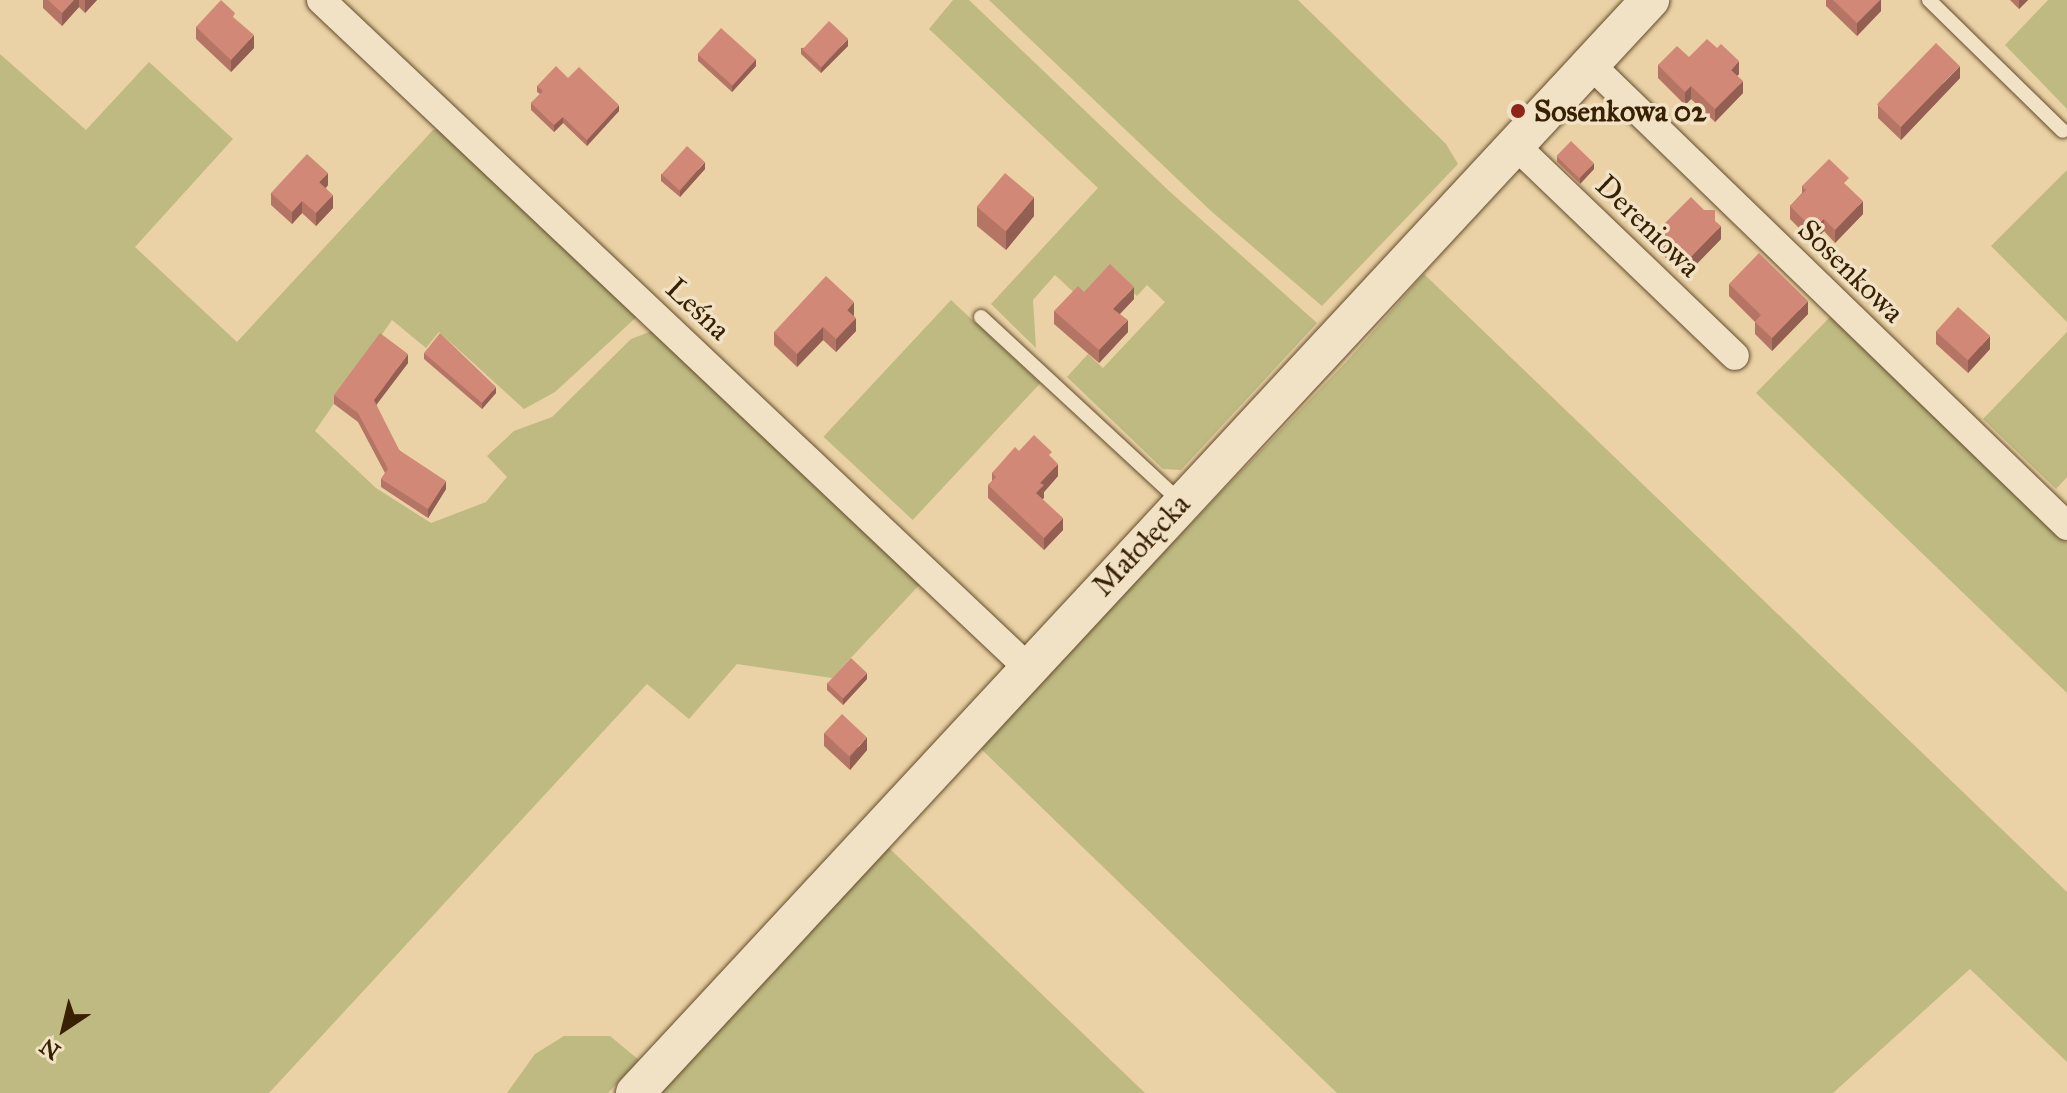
<!DOCTYPE html>
<meta charset="utf-8">
<style>
body{margin:0}
#map{position:relative;width:2067px;height:1093px;overflow:hidden;background:#ead2a6;font-family:"IM FELL Great Primer",serif}
div>[style]{position:absolute}
.green>*{inset:0;background:#beba82;transform-origin:0 0}
.roads{filter:drop-shadow(0 0 2px #644c2b) drop-shadow(0 0 2px #644c2b)}
.lane>*{height:14px;margin:-7px;padding:0 7px;transform-origin:7px;border-radius:7px;background:#f1e2c5}
.street>*{height:28px;margin:-14px;padding:0 14px;transform-origin:14px;border-radius:14px;background:#f1e2c5}
.secondary>*{height:38px;margin:-19px;padding:0 19px;transform-origin:19px;border-radius:19px;background:#f1e2c5}
.wall>*{inset:0;background:#b57565}
.shaded-wall>*{inset:0;background:#935f53}
.building>*{inset:0;background:#d28876;transform-origin:0 0}
.dots>*{width:22px;height:22px;translate:-50% -50%;box-sizing:border-box;border:4px solid #f1e2c5;border-radius:50%}
span{translate:-50% -50%;white-space:nowrap;text-align:center;line-height:1.15;-webkit-text-stroke:7px #f1e2c5;paint-order:stroke}
.poi-label{font-size:30px;color:#382002;font-weight:700}
.left{translate:0 -50%;text-align:left}
.street-label{font-size:30px;color:#382002}
.north{position:absolute;left:24px;top:989px;width:80px;height:80px;-webkit-text-stroke:6px #f1e2c5;paint-order:stroke;rotate:215deg;font-size:22px;font-weight:700;line-height:32px;text-align:center;color:#382002}
.north::after{content:'';display:block;margin:auto;width:28px;height:36px;background:#382002;clip-path:polygon(50% 0,100% 100%,50% 72%,0 100%)}
</style>
<div id="map">
<div class="green">
<i style="clip-path:polygon(953px 0,969px 0,1168px 190px,1317px 323px,1181px 470px,1163px 469px,1067px 377px,1088px 354px,1103px 368px,1165px 302px,1147px 285px,1137px 296px,1109px 270px,1082px 300px,1055px 275px,1033px 300px,1036px 348px,991px 304px,1098px 188px,929px 29px)"></i>
<i style="clip-path:polygon(989px 0,1298px 0,1446px 144px,1458px 164px,1322px 306px,1211px 211px)"></i>
<i style="clip-path:polygon(2048px 0,2067px 0,2067px 109px,2005px 45px)"></i>
<i style="clip-path:polygon(0 54px,86px 130px,149px 62px,233px 139px,135px 247px,237px 342px,433px 130px,442px 128px,643px 311px,555px 392px,524px 409px,439px 332px,426px 348px,392px 320px,315px 431px,376px 488px,431px 523px,486px 502px,507px 477px,487px 456px,514px 431px,552px 417px,631px 339px,657px 329px,923px 581px,832px 678px,737px 664px,689px 719px,647px 684px,269px 1093px,0 1093px)"></i>
<i style="clip-path:polygon(2067px 170px,2067px 322px,1991px 246px)"></i>
<i style="clip-path:polygon(1424px 274px,2067px 892px,2067px 1062px,1970px 969px,1833px 1093px,1337px 1093px,978px 746px,1347px 361px)"></i>
<i style="left:951px;top:300px;width:122px;height:187px;rotate:43deg"></i>
<i style="clip-path:polygon(1830px 317px,2067px 543px,2067px 693px,1756px 393px)"></i>
<i style="clip-path:polygon(2067px 332px,2067px 477px,2056px 489px,1983px 419px)"></i>
<i style="clip-path:polygon(887px 846px,1145px 1093px,661px 1093px)"></i>
<i style="clip-path:polygon(564px 1036px,610px 1036px,639px 1060px,608px 1093px,507px 1093px,535px 1054px)"></i>
</div>
<div class="roads">
<div class="lane">
<i style="left:1929px;top:0;width:187px;rotate:44.4deg"></i>
<i style="left:981px;top:317px;width:271px;rotate:42.8deg"></i>
</div>
<div class="street">
<i style="left:321px;top:0;width:971px;rotate:43.37deg"></i>
<i style="left:1590px;top:64px;width:664px;rotate:44.08deg"></i>
<i style="left:1514px;top:144px;width:306px;rotate:43.8deg"></i>
</div>
<div class="secondary">
<i style="left:635px;top:1093px;width:1492px;rotate:-47.12deg"></i>
</div>
</div>
<div class="wall">
<i style="clip-path:polygon(43px 0,97px 0,85px 13px,79px 7px,62px 26px,43px 8px)"></i>
<i style="clip-path:polygon(1826px 0,1881px 0,1881px 11px,1857px 36px,1826px 6px)"></i>
<i style="clip-path:polygon(2010px 0,2028px 0,2019px 9px)"></i>
<i style="clip-path:polygon(235px 19px,254px 48px,231px 72px,196px 39px,196px 27px)"></i>
<i style="clip-path:polygon(848px 46px,821px 73px,801px 54px,801px 48px)"></i>
<i style="clip-path:polygon(698px 54px,756px 66px,732px 92px,698px 61px)"></i>
<i style="clip-path:polygon(1689px 57px,1739px 74px,1737px 76px,1743px 93px,1715px 122px,1691px 99px,1685px 105px,1658px 78px,1658px 65px)"></i>
<i style="clip-path:polygon(568px 78px,619px 111px,587px 146px,563px 123px,554px 132px,531px 110px,531px 103px,540px 94px,537px 92px,537px 86px)"></i>
<i style="clip-path:polygon(1960px 78px,1901px 140px,1878px 118px,1878px 105px)"></i>
<i style="clip-path:polygon(1557px 156px,1594px 169px,1580px 184px,1557px 162px)"></i>
<i style="clip-path:polygon(705px 169px,680px 197px,661px 181px,661px 174px)"></i>
<i style="clip-path:polygon(328px 185px,326px 188px,333px 208px,316px 226px,302px 213px,292px 224px,271px 205px,271px 193px)"></i>
<i style="clip-path:polygon(1802px 186px,1849px 188px,1863px 214px,1835px 243px,1824px 231px,1813px 242px,1790px 219px,1790px 206px,1802px 193px)"></i>
<i style="clip-path:polygon(977px 207px,1034px 216px,1006px 250px,977px 226px)"></i>
<i style="clip-path:polygon(1715px 221px,1721px 239px,1685px 276px,1654px 247px,1654px 234px)"></i>
<i style="clip-path:polygon(1729px 284px,1808px 314px,1772px 351px,1755px 334px,1755px 322px,1729px 296px)"></i>
<i style="clip-path:polygon(1084px 292px,1134px 299px,1120px 314px,1128px 332px,1099px 363px,1054px 324px,1054px 311px)"></i>
<i style="clip-path:polygon(854px 315px,856px 331px,836px 352px,823px 340px,797px 367px,774px 345px,774px 332px)"></i>
<i style="clip-path:polygon(1936px 331px,1990px 349px,1968px 373px,1936px 344px)"></i>
<i style="clip-path:polygon(424px 353px,496px 393px,482px 409px,424px 359px)"></i>
<i style="clip-path:polygon(408px 363px,376px 405px,399px 450px,446px 489px,428px 518px,381px 487px,381px 479px,385px 473px,358px 422px,334px 404px,334px 395px)"></i>
<i style="clip-path:polygon(1019px 451px,1052px 458px,1058px 476px,1044px 492px,1042px 499px,1063px 530px,1044px 550px,988px 498px,988px 485px,992px 481px,992px 473px)"></i>
<i style="clip-path:polygon(867px 679px,843px 705px,827px 690px,827px 683px)"></i>
<i style="clip-path:polygon(824px 733px,867px 750px,850px 770px,824px 746px)"></i>
</div>
<div class="shaded-wall">
<i style="clip-path:polygon(74px 0,79px 0,79px 7px,62px 26px,62px 13px)"></i>
<i style="clip-path:polygon(85px 0,97px 0,85px 13px)"></i>
<i style="clip-path:polygon(1880px 0,1881px 0,1881px 11px,1857px 36px,1857px 23px)"></i>
<i style="clip-path:polygon(2019px 0,2028px 0,2019px 9px)"></i>
<i style="clip-path:polygon(254px 35px,254px 48px,231px 72px,231px 60px)"></i>
<i style="clip-path:polygon(848px 39px,848px 46px,821px 73px,821px 67px)"></i>
<i style="clip-path:polygon(756px 59px,756px 66px,732px 92px,732px 86px)"></i>
<i style="clip-path:polygon(1739px 61px,1739px 74px,1731px 82px,1731px 70px)"></i>
<i style="clip-path:polygon(1960px 66px,1960px 78px,1901px 140px,1901px 127px)"></i>
<i style="clip-path:polygon(1743px 81px,1743px 93px,1715px 122px,1715px 109px)"></i>
<i style="clip-path:polygon(1691px 86px,1691px 99px,1685px 105px,1685px 92px)"></i>
<i style="clip-path:polygon(619px 105px,619px 111px,587px 146px,587px 140px)"></i>
<i style="clip-path:polygon(563px 117px,563px 123px,554px 132px,554px 125px)"></i>
<i style="clip-path:polygon(705px 162px,705px 169px,680px 197px,680px 191px)"></i>
<i style="clip-path:polygon(1594px 163px,1594px 169px,1580px 184px,1580px 177px)"></i>
<i style="clip-path:polygon(328px 173px,328px 185px,319px 195px,319px 182px)"></i>
<i style="clip-path:polygon(333px 195px,333px 208px,316px 226px,316px 213px)"></i>
<i style="clip-path:polygon(1034px 197px,1034px 216px,1006px 250px,1006px 231px)"></i>
<i style="clip-path:polygon(302px 201px,302px 213px,292px 224px,292px 212px)"></i>
<i style="clip-path:polygon(1863px 201px,1863px 214px,1835px 243px,1835px 230px)"></i>
<i style="clip-path:polygon(1824px 219px,1824px 231px,1813px 242px,1813px 229px)"></i>
<i style="clip-path:polygon(1721px 226px,1721px 239px,1685px 276px,1685px 263px)"></i>
<i style="clip-path:polygon(1134px 287px,1134px 299px,1113px 321px,1113px 309px)"></i>
<i style="clip-path:polygon(1808px 301px,1808px 314px,1772px 351px,1772px 338px)"></i>
<i style="clip-path:polygon(854px 302px,854px 315px,847px 322px,847px 310px)"></i>
<i style="clip-path:polygon(856px 318px,856px 331px,836px 352px,836px 339px)"></i>
<i style="clip-path:polygon(1128px 320px,1128px 332px,1099px 363px,1099px 350px)"></i>
<i style="clip-path:polygon(823px 327px,823px 340px,797px 367px,797px 354px)"></i>
<i style="clip-path:polygon(1990px 336px,1990px 349px,1968px 373px,1968px 360px)"></i>
<i style="clip-path:polygon(408px 354px,408px 363px,374px 408px,374px 400px)"></i>
<i style="clip-path:polygon(496px 387px,496px 393px,482px 409px,482px 403px)"></i>
<i style="clip-path:polygon(1058px 464px,1058px 476px,1044px 492px,1044px 498px,1036px 506px,1036px 493px,1040px 483px)"></i>
<i style="clip-path:polygon(446px 481px,446px 489px,428px 518px,428px 509px)"></i>
<i style="clip-path:polygon(1063px 518px,1063px 530px,1044px 550px,1044px 538px)"></i>
<i style="clip-path:polygon(867px 673px,867px 679px,843px 705px,843px 698px)"></i>
<i style="clip-path:polygon(867px 737px,867px 750px,850px 770px,850px 757px)"></i>
</div>
<div class="building">
<i style="clip-path:polygon(48px 0,74px 0,62px 13px)"></i>
<i style="clip-path:polygon(221px 0,235px 13px,233px 17px,254px 35px,231px 60px,196px 27px)"></i>
<i style="clip-path:polygon(1833px 0,1880px 0,1857px 23px)"></i>
<i style="left:829px;top:21px;width:26px;height:39px;rotate:43deg"></i>
<i style="left:721px;top:28px;width:47px;height:35px;rotate:42deg"></i>
<i style="clip-path:polygon(1707px 39px,1717px 48px,1721px 44px,1739px 61px,1731px 70px,1743px 81px,1715px 109px,1691px 86px,1685px 92px,1658px 65px,1677px 46px,1689px 57px)"></i>
<i style="left:1936px;top:43px;width:33px;height:85px;rotate:44deg"></i>
<i style="clip-path:polygon(556px 66px,568px 78px,579px 67px,619px 105px,587px 140px,563px 117px,554px 125px,531px 103px,543px 91px,537px 86px)"></i>
<i style="left:1571px;top:141px;width:32px;height:21px;rotate:44deg"></i>
<i style="left:687px;top:146px;width:24px;height:38px;rotate:42deg"></i>
<i style="clip-path:polygon(307px 154px,328px 173px,319px 182px,333px 195px,316px 213px,302px 201px,292px 212px,271px 193px)"></i>
<i style="clip-path:polygon(1829px 159px,1849px 178px,1844px 183px,1863px 201px,1835px 230px,1824px 219px,1813px 229px,1790px 206px,1806px 190px,1802px 186px)"></i>
<i style="left:1005px;top:173px;width:38px;height:44px;rotate:40deg"></i>
<i style="clip-path:polygon(1691px 197px,1704px 210px,1715px 210px,1715px 221px,1721px 226px,1685px 263px,1654px 234px)"></i>
<i style="clip-path:polygon(1759px 253px,1808px 301px,1772px 338px,1755px 322px,1761px 315px,1729px 284px)"></i>
<i style="clip-path:polygon(1110px 264px,1134px 287px,1113px 309px,1128px 320px,1099px 350px,1054px 311px,1078px 286px,1084px 292px)"></i>
<i style="clip-path:polygon(826px 276px,854px 302px,847px 310px,856px 318px,836px 339px,823px 327px,797px 354px,774px 332px)"></i>
<i style="left:1958px;top:307px;width:43px;height:33px;rotate:42deg"></i>
<i style="clip-path:polygon(380px 333px,408px 354px,374px 400px,399px 450px,446px 481px,428px 509px,381px 479px,388px 469px,358px 413px,334px 395px)"></i>
<i style="clip-path:polygon(440px 333px,496px 387px,482px 403px,424px 353px)"></i>
<i style="clip-path:polygon(1034px 435px,1052px 452px,1049px 455px,1058px 464px,1040px 483px,1044px 485px,1036px 493px,1063px 518px,1044px 538px,988px 485px,996px 477px,992px 473px,1015px 447px,1019px 451px)"></i>
<i style="left:851px;top:658px;width:22px;height:35px;rotate:43deg"></i>
<i style="left:842px;top:714px;width:34px;height:26px;rotate:43deg"></i>
</div>
<div class="dots">
<i style="left:1518px;top:111px;background:#8f2418"></i>
</div>
<div class="poi-label">
<span class="left" style="left:1534px;top:111px">Sosenkowa 02</span>
</div>
<div class="street-label">
<span style="left:1648px;top:226px;rotate:44deg">Dereniowa</span>
<span style="left:1851px;top:271px;rotate:44deg">Sosenkowa</span>
<span style="left:698px;top:309px;rotate:43deg">Leśna</span>
<span style="left:1141px;top:545px;rotate:-47deg">Małołęcka</span>
</div>
<div class="north">N</div>
</div>
